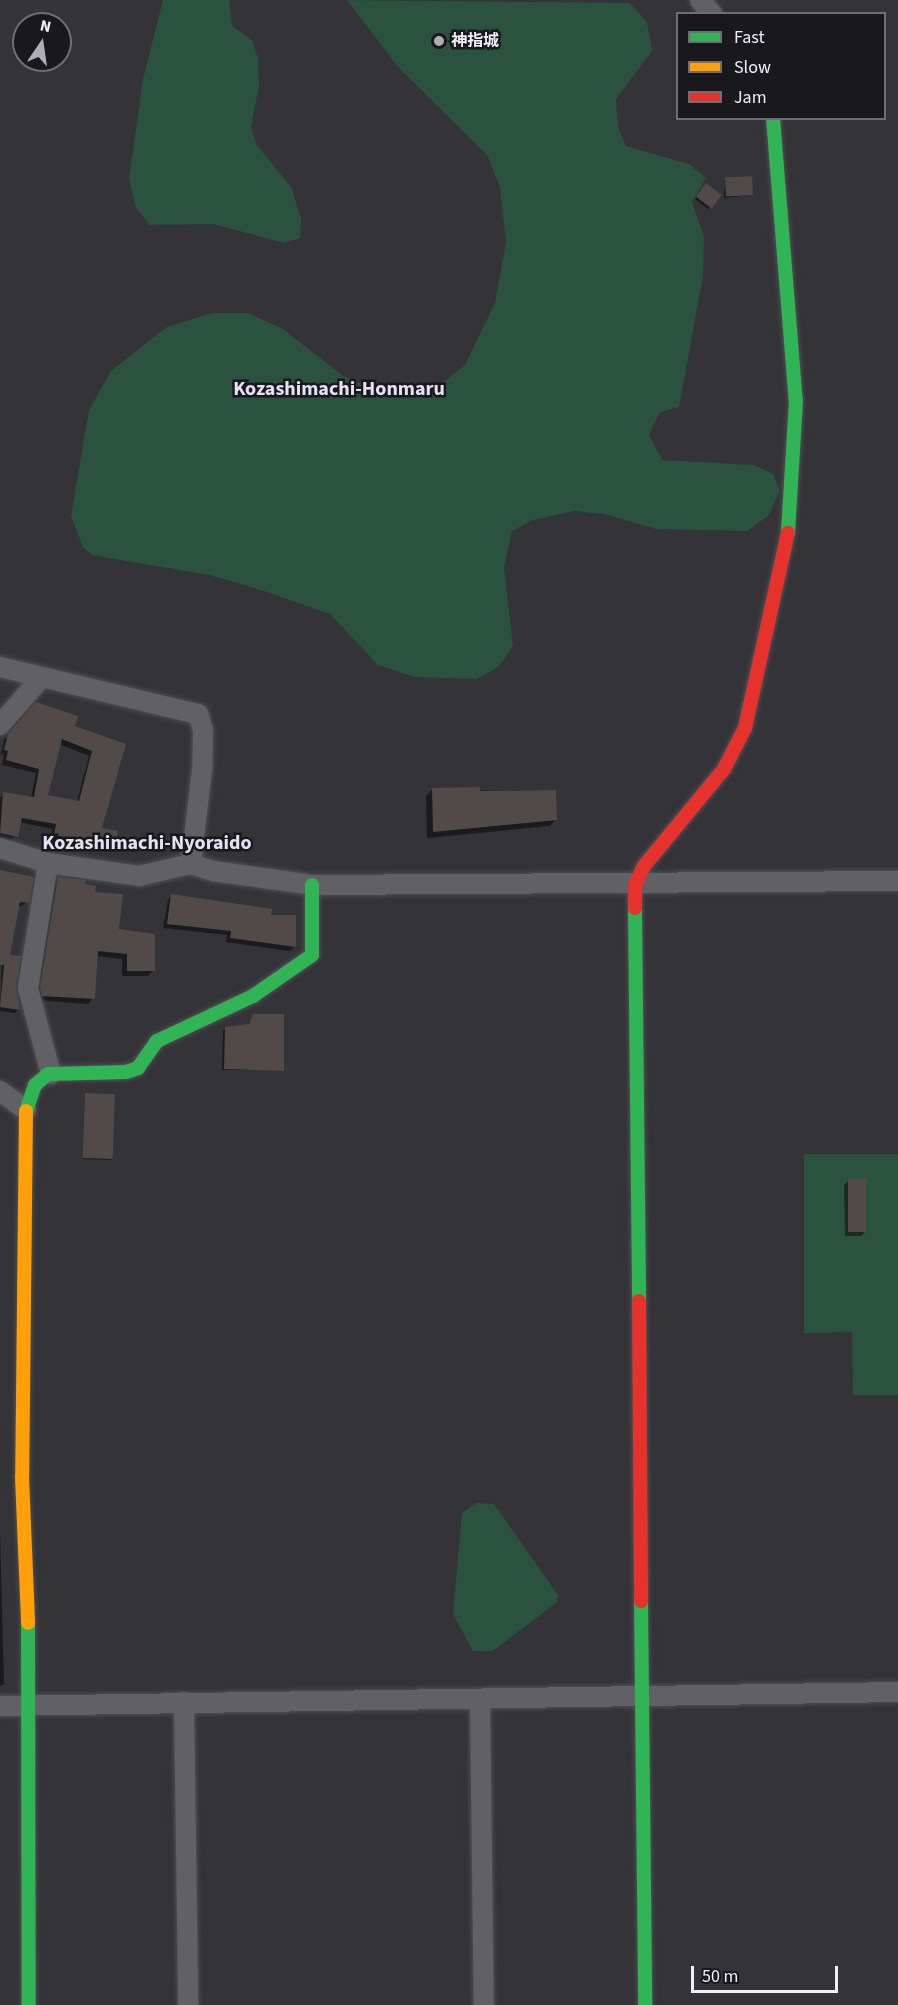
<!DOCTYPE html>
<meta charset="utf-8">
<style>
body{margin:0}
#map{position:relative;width:898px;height:2005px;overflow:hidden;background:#333338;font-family:"Source Sans 3","Noto Sans JP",sans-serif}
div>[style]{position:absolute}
.green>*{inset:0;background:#2b523f}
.shadow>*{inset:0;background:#0007}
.building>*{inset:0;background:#514a48;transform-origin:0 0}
.roads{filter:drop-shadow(0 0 2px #4f4e53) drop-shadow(0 0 2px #4f4e53)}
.street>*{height:20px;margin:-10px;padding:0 10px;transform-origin:10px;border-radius:10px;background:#616165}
.fast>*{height:14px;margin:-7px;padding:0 7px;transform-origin:7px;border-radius:7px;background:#30b455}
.slow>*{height:14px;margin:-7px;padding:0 7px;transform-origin:7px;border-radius:7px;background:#ff9f0a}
.jam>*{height:14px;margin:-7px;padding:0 7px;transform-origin:7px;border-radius:7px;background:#e5322d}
.dots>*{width:16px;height:16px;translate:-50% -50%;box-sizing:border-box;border:3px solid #19181d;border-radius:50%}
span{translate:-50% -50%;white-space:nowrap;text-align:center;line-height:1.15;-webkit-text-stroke:5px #19181d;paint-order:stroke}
.poi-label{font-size:16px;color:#f1f0f7;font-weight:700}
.left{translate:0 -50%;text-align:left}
.quarter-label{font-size:20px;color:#e4e2f0;font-weight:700}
.legend{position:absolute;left:676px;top:12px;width:210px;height:108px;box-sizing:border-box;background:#19181d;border:2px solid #6f6e74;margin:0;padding:8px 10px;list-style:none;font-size:18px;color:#f1f0f7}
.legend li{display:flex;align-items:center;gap:12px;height:30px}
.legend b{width:30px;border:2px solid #6f6e74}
.north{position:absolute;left:12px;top:12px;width:60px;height:60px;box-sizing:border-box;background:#19181d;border:2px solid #6f6e74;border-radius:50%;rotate:13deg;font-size:16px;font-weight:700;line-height:24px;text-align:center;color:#f1f0f7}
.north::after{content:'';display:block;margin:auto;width:21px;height:27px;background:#aeaeb4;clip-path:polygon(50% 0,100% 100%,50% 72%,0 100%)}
.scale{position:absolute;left:691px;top:1966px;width:147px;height:27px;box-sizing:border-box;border:3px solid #f1f0f7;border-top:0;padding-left:8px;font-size:18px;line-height:21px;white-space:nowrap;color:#f1f0f7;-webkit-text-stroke:4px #19181d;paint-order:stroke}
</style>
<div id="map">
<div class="green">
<i style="clip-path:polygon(163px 0,229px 0,232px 26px,252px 40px,258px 58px,259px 86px,251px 126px,256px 144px,291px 187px,301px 218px,300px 238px,284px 243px,213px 224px,150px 225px,136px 208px,129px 179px,143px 79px)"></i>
<i style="clip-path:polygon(347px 0,630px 3px,647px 22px,652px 51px,616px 99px,618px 127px,626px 146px,689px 164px,706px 178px,692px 202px,704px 237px,703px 276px,679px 407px,660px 412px,649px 435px,662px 460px,754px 465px,773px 474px,780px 491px,768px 516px,747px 531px,656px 529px,604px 514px,574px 511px,533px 520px,512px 531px,504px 568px,513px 646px,498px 667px,477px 679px,414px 677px,378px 665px,330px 614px,255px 588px,209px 575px,92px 555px,83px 547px,71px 516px,89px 410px,111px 371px,167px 327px,212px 313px,248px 313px,283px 329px,343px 376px,394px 397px,427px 395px,465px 365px,495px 303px,506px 242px,500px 187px,487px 155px,399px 68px)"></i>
<i style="clip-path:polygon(804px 1154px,898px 1154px,898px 1395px,853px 1395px,852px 1332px,804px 1333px)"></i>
<i style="clip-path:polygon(476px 1503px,494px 1504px,558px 1595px,556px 1603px,493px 1651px,473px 1651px,453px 1614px,462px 1513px)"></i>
</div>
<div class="shadow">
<i style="clip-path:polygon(726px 179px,751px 195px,724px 198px)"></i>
<i style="clip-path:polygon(705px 187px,720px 195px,708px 209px,695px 199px)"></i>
<i style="clip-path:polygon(evenodd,31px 709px,125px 745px,100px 830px,114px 846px,109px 851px,51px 839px,52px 829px,19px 822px,12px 840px,0 838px,0 798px,4px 793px,31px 798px,36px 773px,2px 765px,4px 755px,1px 754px,4px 740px,31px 709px,59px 744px,89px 756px,77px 802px,47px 796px,59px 744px)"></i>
<i style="clip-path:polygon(432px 790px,555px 791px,556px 819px,550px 826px,427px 838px,426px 796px)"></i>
<i style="clip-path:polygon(0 870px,28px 902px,17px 908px,0 945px)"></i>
<i style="clip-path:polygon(59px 878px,83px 885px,93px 893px,118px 931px,154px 970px,148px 976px,122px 976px,122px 959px,96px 956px,93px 998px,88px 1004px,37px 1000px,53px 884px)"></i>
<i style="clip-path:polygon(172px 896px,269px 916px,295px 946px,290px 951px,226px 942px,227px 935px,163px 928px,168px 900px)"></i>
<i style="clip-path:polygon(2px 960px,15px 987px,18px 1009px,15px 1013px,0 1011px)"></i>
<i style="clip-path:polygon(253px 1015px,282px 1070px,222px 1070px,223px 1030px,248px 1026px)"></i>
<i style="clip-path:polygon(86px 1095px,113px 1158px,111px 1160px,83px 1159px)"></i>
<i style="clip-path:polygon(849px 1180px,866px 1231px,861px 1236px,845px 1236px,844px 1185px)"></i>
<i style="clip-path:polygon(0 1530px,4px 1684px,0 1686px)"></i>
</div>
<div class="building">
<i style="left:752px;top:176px;width:19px;height:27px;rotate:87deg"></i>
<i style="left:706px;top:183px;width:20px;height:17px;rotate:37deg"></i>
<i style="clip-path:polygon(evenodd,36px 702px,78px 716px,75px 726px,126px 744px,102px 828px,118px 831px,115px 847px,54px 835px,56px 824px,22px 818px,18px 837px,0 833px,3px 792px,34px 797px,39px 769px,6px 760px,8px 751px,4px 750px,8px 734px,36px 702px,62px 739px,92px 751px,79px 801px,48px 795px,62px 739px)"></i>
<i style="clip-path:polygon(480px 787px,480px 791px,556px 790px,557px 820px,433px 832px,432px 788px)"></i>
<i style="clip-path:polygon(0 870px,34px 877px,29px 903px,20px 902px,10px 955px,21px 956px,16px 987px,20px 1010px,0 1007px,4px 965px,0 965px)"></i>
<i style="clip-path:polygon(58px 877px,85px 880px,85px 884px,96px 886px,95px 892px,123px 894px,119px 929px,155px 934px,155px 971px,127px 971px,127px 954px,98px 951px,95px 999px,42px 996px,40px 987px)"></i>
<i style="clip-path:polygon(171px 894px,272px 909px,271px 915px,296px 915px,296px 947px,230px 938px,231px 931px,167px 924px)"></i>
<i style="clip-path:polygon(253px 1014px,284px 1014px,284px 1071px,224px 1069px,225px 1027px,249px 1024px)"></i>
<i style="left:85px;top:1093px;width:30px;height:65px;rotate:2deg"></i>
<i style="left:848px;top:1178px;width:18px;height:54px"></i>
</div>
<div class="roads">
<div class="street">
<i style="left:700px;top:0;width:18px;rotate:49deg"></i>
<i style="left:0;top:667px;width:204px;rotate:13.4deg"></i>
<i style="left:198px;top:714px;width:17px;rotate:73deg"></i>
<i style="left:203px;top:730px;width:39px;rotate:91deg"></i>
<i style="left:202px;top:769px;width:96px;rotate:96.6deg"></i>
<i style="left:191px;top:864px;width:23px;rotate:18deg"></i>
<i style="left:213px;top:871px;width:100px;rotate:8deg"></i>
<i style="left:312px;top:885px;width:586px;rotate:-0.39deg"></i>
<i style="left:0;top:725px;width:62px;rotate:-48.9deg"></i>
<i style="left:0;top:848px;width:50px;rotate:17.4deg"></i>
<i style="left:48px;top:863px;width:92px;rotate:8.1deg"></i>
<i style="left:139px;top:876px;width:53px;rotate:-13deg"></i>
<i style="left:48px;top:863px;width:127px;rotate:99.1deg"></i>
<i style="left:28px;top:988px;width:89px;rotate:75deg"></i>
<i style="left:0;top:1091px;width:32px;rotate:36deg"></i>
<i style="left:480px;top:1699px;width:306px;rotate:89.3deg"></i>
<i style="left:184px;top:1702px;width:303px;rotate:89.2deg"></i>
<i style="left:0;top:1706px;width:898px;rotate:-0.89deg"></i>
</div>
<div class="fast">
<i style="left:773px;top:118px;width:284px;rotate:85.4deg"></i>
<i style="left:796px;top:401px;width:132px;rotate:93.5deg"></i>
<i style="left:635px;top:908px;width:393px;rotate:89.4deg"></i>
<i style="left:26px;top:1111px;width:28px;rotate:-71deg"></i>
<i style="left:35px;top:1085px;width:17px;rotate:-40deg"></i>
<i style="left:48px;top:1074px;width:78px;rotate:-1.5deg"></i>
<i style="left:126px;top:1072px;width:13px;rotate:-18deg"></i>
<i style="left:138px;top:1068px;width:33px;rotate:-55deg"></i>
<i style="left:157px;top:1041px;width:106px;rotate:-25.1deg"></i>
<i style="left:253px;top:996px;width:72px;rotate:-34.8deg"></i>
<i style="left:312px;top:955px;width:70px;rotate:-90deg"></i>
<i style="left:641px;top:1601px;width:404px;rotate:89.4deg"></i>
<i style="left:28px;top:1623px;width:382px;rotate:89.9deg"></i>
</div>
<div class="slow">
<i style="left:26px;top:1111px;width:366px;rotate:90.6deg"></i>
<i style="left:22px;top:1477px;width:146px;rotate:87.6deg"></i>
</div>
<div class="jam">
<i style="left:635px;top:908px;width:23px;rotate:-90deg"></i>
<i style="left:635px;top:885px;width:21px;rotate:-65deg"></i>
<i style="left:644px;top:866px;width:126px;rotate:-50.5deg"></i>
<i style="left:724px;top:769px;width:46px;rotate:-62.9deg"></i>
<i style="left:745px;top:728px;width:200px;rotate:-77.6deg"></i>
<i style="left:639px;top:1301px;width:300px;rotate:89.6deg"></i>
</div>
</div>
<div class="dots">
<i style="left:439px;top:41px;background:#aeaeb4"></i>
</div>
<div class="poi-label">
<span class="left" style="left:451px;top:41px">神指城</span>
</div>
<div class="quarter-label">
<span style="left:339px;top:389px">Kozashimachi-Honmaru</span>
<span style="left:147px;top:843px">Kozashimachi-Nyoraido</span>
</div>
<ul class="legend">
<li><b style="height:8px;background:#30b455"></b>Fast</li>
<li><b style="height:8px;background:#ff9f0a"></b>Slow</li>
<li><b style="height:8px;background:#e5322d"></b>Jam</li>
</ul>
<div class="north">N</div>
<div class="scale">50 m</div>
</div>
